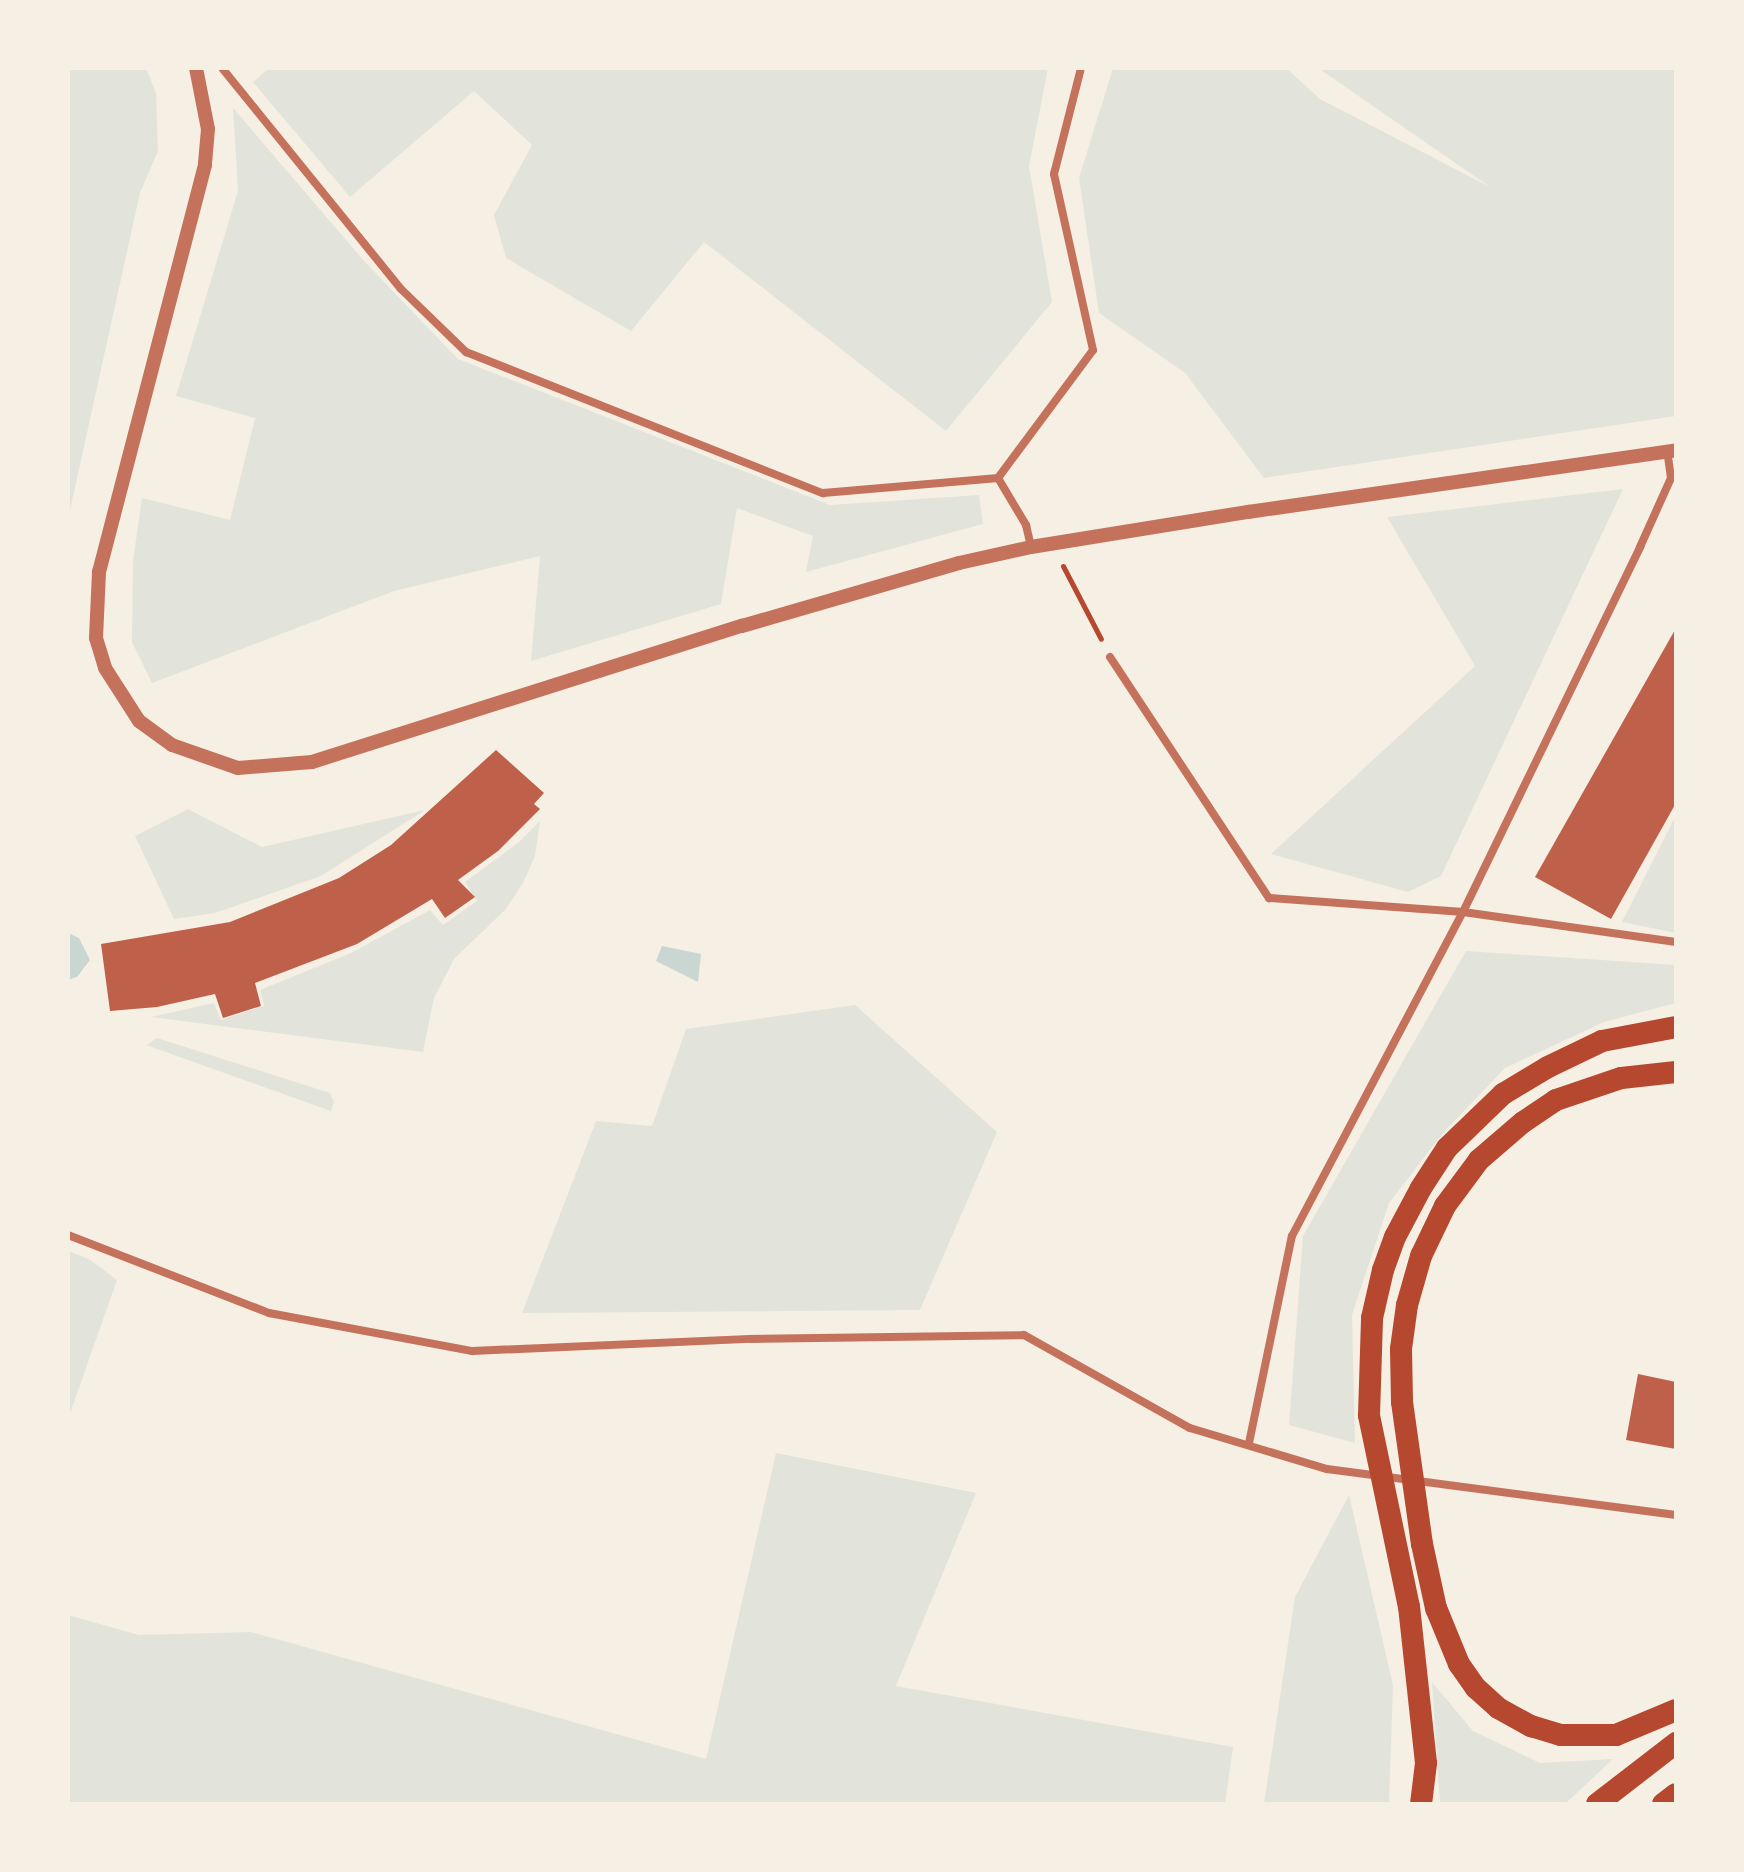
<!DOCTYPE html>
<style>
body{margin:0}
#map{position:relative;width:1744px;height:1872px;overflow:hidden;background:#f6efe4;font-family:Mulish,sans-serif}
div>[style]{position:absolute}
.green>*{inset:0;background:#e2e4dc}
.water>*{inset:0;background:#c9d6d2}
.building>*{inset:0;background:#bf614a}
.path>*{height:5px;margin:-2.5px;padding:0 2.5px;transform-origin:2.5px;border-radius:2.5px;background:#b5482f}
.minor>*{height:8px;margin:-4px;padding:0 4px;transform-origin:4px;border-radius:4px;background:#c5725c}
.tertiary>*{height:14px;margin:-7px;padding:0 7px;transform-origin:7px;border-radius:7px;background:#c5725c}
.trunk>*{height:22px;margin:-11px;padding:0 11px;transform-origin:11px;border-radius:11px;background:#b5482f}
span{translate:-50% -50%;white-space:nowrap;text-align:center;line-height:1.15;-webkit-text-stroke:6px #f6efe4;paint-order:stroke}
.frame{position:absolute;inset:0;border:70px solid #f6efe4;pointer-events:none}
</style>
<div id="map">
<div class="green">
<i style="clip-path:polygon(77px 68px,146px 68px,156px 93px,158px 151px,140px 193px,68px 519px,68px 72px)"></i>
<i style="clip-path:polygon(269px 68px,1048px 68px,1029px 166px,1052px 302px,946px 431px,704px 242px,631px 331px,506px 258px,494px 215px,532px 145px,474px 91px,350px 197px,253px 82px)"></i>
<i style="clip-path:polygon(1113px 68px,1286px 68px,1320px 99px,1490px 187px,1318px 68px,1676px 68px,1676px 416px,1264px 478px,1185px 373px,1099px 313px,1079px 178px)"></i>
<i style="clip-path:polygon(233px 108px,365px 262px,458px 359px,830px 505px,979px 495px,983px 524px,806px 572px,813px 536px,737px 508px,721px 604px,531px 661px,540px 556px,394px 591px,152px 683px,132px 642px,133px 561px,142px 498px,230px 520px,255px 418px,176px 396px,238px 191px)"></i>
<i style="clip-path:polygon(1623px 489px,1441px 876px,1408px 892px,1271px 854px,1475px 666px,1387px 517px)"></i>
<i style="clip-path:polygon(188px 809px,262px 847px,425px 810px,321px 876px,215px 913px,174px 919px,135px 836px)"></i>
<i style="clip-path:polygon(1676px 815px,1676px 933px,1622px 922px)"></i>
<i style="clip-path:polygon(540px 821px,535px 856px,523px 883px,505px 910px,454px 959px,434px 998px,423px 1052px,151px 1017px,214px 1003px,221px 1020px,264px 1006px,260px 990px,351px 953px,430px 910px,443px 925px,477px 901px,465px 882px,519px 842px)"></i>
<i style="clip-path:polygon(1466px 951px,1676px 965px,1676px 1003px,1604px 1022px,1505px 1068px,1443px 1133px,1389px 1203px,1352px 1315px,1355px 1443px,1289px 1425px,1303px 1236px)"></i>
<i style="clip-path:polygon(855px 1005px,997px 1132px,920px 1310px,522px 1313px,596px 1121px,652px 1126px,686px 1029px)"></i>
<i style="clip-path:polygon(157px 1038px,330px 1093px,334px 1102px,331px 1111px,146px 1045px)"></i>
<i style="clip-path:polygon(68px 1251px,89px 1259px,117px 1280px,68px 1419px)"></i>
<i style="clip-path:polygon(776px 1453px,976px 1493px,896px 1686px,1233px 1747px,1225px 1804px,68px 1804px,68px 1615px,139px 1635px,251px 1632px,706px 1759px)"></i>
<i style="clip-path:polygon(1349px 1495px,1393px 1685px,1389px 1804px,1264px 1804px,1295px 1597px)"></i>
<i style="clip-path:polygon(1432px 1682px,1473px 1731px,1540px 1763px,1613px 1759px,1565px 1804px,1440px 1804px)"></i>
</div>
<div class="water">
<i style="clip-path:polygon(68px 933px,79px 938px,90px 960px,77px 977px,68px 980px)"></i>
<i style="clip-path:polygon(662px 946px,701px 954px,698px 982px,656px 961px)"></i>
</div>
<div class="building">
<i style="clip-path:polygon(1676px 628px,1676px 803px,1611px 919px,1535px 877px)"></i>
<i style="clip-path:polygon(496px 750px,544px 793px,534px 804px,540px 809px,498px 851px,458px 880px,475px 897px,445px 918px,432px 899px,357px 944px,255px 983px,261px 1006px,223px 1018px,215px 994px,157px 1007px,110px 1011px,101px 944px,230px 922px,339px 878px,391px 845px)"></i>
<i style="clip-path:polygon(1638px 1374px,1676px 1382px,1676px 1449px,1626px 1440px)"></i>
</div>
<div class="path">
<i style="left:1063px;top:566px;width:82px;rotate:62.5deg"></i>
</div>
<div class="minor">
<i style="left:222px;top:68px;width:284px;rotate:51deg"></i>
<i style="left:401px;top:289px;width:91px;rotate:44.1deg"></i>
<i style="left:466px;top:352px;width:384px;rotate:21.6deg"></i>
<i style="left:823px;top:493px;width:176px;rotate:-4.9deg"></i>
<i style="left:998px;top:478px;width:55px;rotate:59.2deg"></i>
<i style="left:1026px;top:525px;width:23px;rotate:77deg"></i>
<i style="left:998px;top:478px;width:159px;rotate:-53.4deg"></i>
<i style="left:1093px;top:350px;width:180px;rotate:-102.5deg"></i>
<i style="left:1054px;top:174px;width:109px;rotate:-75.7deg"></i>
<i style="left:1110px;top:657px;width:289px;rotate:56.6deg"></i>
<i style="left:1269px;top:898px;width:195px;rotate:4.1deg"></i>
<i style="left:1463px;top:912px;width:215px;rotate:8deg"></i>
<i style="left:68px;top:1235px;width:216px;rotate:21.2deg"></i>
<i style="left:269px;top:1313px;width:207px;rotate:10.6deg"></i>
<i style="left:472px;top:1351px;width:278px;rotate:-2.5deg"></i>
<i style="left:750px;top:1339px;width:274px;rotate:-0.8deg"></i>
<i style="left:1024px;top:1335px;width:190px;rotate:29.3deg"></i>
<i style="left:1190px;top:1428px;width:143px;rotate:16.7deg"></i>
<i style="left:1327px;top:1469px;width:352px;rotate:7.5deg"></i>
<i style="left:1249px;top:1443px;width:211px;rotate:-78.3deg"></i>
<i style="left:1292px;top:1236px;width:366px;rotate:-62.2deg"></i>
<i style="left:1463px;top:912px;width:406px;rotate:-64.1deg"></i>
<i style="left:1640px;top:547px;width:76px;rotate:-65.8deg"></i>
<i style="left:1671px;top:478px;width:28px;rotate:-98deg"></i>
</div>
<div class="tertiary">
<i style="left:196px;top:68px;width:62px;rotate:78.9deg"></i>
<i style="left:208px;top:129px;width:36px;rotate:95deg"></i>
<i style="left:205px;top:165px;width:421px;rotate:104.6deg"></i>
<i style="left:99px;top:572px;width:66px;rotate:92.6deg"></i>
<i style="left:96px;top:638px;width:31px;rotate:73deg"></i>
<i style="left:105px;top:668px;width:63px;rotate:57.3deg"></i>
<i style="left:139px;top:721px;width:41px;rotate:36deg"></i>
<i style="left:172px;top:745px;width:70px;rotate:19.2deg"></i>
<i style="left:238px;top:768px;width:74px;rotate:-4.6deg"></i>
<i style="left:312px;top:762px;width:451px;rotate:-17.6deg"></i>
<i style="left:742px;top:626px;width:226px;rotate:-16.2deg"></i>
<i style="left:959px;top:563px;width:74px;rotate:-12.5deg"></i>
<i style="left:1031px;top:547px;width:220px;rotate:-9.2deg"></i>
<i style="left:1248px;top:512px;width:432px;rotate:-8.2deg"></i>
</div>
<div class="trunk">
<i style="left:1676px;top:1072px;width:55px;rotate:173.8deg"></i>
<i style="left:1621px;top:1078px;width:69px;rotate:161.3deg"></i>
<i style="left:1556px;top:1100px;width:40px;rotate:146deg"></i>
<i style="left:1523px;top:1122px;width:58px;rotate:139.2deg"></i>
<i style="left:1479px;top:1160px;width:57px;rotate:126.5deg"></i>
<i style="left:1445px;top:1206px;width:55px;rotate:115.6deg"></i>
<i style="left:1421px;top:1256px;width:51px;rotate:105.9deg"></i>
<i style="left:1407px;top:1305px;width:44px;rotate:97.8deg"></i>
<i style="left:1401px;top:1349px;width:53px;rotate:88.9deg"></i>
<i style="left:1402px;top:1402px;width:143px;rotate:82deg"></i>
<i style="left:1422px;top:1544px;width:66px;rotate:77.7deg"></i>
<i style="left:1436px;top:1608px;width:61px;rotate:67.7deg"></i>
<i style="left:1459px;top:1664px;width:29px;rotate:55deg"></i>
<i style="left:1476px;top:1688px;width:30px;rotate:42deg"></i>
<i style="left:1498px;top:1708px;width:38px;rotate:29deg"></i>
<i style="left:1531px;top:1726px;width:31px;rotate:17deg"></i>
<i style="left:1561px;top:1735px;width:55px"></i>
<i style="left:1616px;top:1735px;width:65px;rotate:-22.6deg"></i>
<i style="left:1421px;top:1804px;width:41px;rotate:-83deg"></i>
<i style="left:1426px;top:1763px;width:157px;rotate:-96.2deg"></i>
<i style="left:1409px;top:1607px;width:196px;rotate:-101.8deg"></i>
<i style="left:1369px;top:1415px;width:97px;rotate:-88.2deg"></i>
<i style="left:1372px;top:1318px;width:49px;rotate:-77.1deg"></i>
<i style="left:1383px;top:1270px;width:35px;rotate:-70deg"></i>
<i style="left:1395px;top:1237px;width:55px;rotate:-62deg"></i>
<i style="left:1421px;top:1188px;width:48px;rotate:-57deg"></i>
<i style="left:1447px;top:1148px;width:78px;rotate:-44deg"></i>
<i style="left:1503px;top:1094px;width:52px;rotate:-31deg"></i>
<i style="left:1548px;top:1067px;width:60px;rotate:-25.7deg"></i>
<i style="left:1602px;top:1041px;width:75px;rotate:-10.7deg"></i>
<i style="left:1597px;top:1804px;width:100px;rotate:-37.7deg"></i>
<i style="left:1663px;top:1804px;width:16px;rotate:-38deg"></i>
</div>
<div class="frame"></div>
</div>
